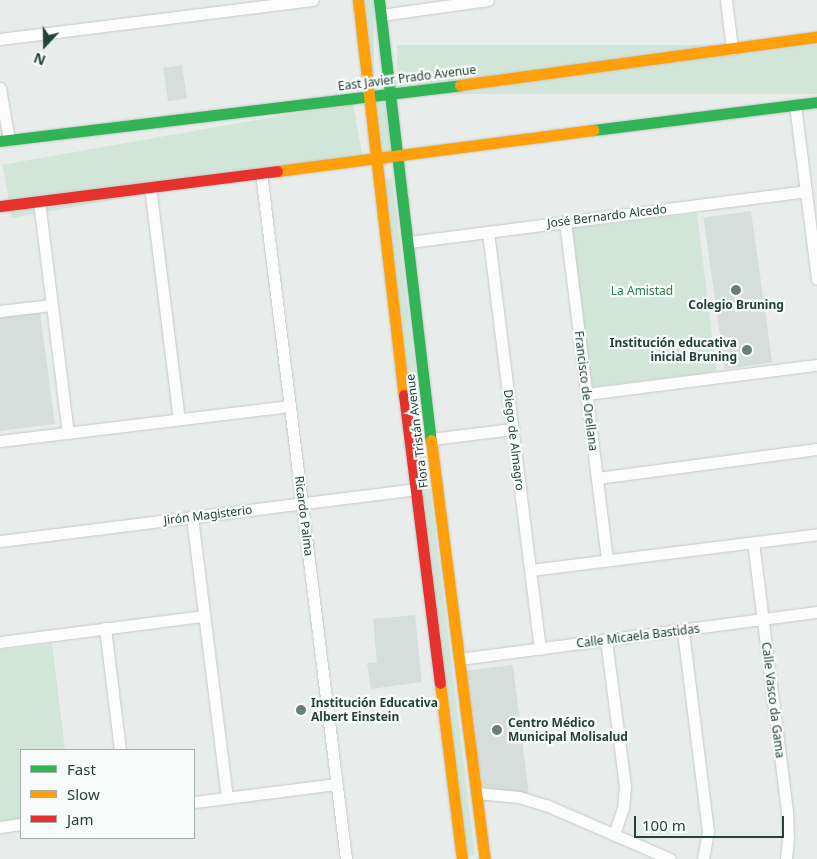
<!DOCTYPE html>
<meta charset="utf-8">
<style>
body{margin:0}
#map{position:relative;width:817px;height:859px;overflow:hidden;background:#e8edeb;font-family:"Noto Sans",sans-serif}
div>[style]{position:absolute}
.built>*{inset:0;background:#d6dedb;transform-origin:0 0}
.green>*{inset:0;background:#d1e6d8;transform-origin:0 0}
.roads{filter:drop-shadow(0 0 1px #c5cac8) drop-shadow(0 0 1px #c5cac8)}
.street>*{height:11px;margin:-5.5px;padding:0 5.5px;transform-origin:5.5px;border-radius:5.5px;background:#fcfcfc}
.fast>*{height:11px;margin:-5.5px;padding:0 5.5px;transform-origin:5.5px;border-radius:5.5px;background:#30b455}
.slow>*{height:11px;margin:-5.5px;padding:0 5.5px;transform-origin:5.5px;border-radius:5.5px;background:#ff9f0a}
.jam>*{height:11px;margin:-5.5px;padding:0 5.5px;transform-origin:5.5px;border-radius:5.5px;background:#e5322d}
.dots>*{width:14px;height:14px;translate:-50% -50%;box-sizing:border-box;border:2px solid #f7fbf9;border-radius:50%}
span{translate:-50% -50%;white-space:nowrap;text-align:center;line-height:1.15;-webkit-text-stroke:4.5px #f7fbf9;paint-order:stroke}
.street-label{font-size:12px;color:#24423a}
.park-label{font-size:12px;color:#2d7a4b}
.poi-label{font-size:12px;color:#24423a;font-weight:700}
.right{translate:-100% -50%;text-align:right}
.left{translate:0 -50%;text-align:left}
.legend{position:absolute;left:20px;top:749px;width:175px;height:90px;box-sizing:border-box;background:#f7fbf9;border:1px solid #a3b1ad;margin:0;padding:6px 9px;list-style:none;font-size:15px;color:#24423a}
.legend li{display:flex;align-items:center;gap:10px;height:25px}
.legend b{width:25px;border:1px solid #a3b1ad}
.north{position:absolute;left:20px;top:20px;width:50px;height:50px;-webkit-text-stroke:4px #f7fbf9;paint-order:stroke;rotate:201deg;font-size:14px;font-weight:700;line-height:20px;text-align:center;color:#24423a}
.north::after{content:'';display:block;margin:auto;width:18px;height:22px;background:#24423a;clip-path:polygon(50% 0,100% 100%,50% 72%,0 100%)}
.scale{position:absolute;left:634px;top:816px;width:150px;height:22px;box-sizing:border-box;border:2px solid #24423a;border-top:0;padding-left:6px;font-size:15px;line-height:18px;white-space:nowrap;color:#24423a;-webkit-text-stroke:4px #f7fbf9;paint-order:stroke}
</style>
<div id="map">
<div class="built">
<i style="left:182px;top:65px;width:34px;height:19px;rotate:82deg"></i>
<i style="left:751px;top:211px;width:153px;height:48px;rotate:82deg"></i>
<i style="clip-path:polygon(40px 312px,55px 424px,0 431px,0 317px)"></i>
<i style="clip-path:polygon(415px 615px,422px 682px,371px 689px,367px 663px,377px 662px,373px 619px)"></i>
<i style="left:513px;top:665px;width:132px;height:47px;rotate:83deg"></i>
</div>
<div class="green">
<i style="left:364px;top:0;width:10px;height:79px"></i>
<i style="left:817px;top:45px;width:49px;height:420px;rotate:90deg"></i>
<i style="clip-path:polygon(374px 98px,383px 99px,394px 150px,379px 158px)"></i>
<i style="left:353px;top:103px;width:54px;height:356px;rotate:80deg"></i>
<i style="left:392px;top:179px;width:681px;height:12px;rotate:83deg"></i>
<i style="left:697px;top:213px;width:160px;height:129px;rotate:83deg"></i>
<i style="clip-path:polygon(52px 644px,65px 750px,21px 750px,21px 821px,0 824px,0 650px)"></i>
</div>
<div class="roads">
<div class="street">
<i style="left:726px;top:0;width:49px;rotate:83deg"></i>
<i style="left:381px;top:15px;width:108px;rotate:-8deg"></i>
<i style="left:0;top:39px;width:315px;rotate:-7.1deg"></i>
<i style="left:0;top:88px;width:53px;rotate:80.2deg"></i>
<i style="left:795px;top:105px;width:175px;rotate:82.8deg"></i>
<i style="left:261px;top:173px;width:691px;rotate:82.94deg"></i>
<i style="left:150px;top:187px;width:234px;rotate:82.9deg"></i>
<i style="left:39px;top:201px;width:234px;rotate:82.9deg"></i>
<i style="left:565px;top:222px;width:341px;rotate:82.9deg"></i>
<i style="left:488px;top:232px;width:420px;rotate:82.9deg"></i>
<i style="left:409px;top:242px;width:400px;rotate:-7.3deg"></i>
<i style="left:0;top:311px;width:52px;rotate:-6.6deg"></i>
<i style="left:586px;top:394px;width:233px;rotate:-7.2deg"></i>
<i style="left:431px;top:439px;width:83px;rotate:-7deg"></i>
<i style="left:0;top:441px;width:292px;rotate:-6.9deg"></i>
<i style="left:597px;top:478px;width:222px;rotate:-7.5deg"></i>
<i style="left:192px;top:517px;width:283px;rotate:82.9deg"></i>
<i style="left:0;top:541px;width:419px;rotate:-7.1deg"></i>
<i style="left:753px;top:542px;width:271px;rotate:82.8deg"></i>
<i style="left:787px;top:811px;width:28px;rotate:88deg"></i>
<i style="left:788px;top:839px;width:20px;rotate:96deg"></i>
<i style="left:530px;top:570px;width:289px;rotate:-7.1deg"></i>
<i style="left:105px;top:628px;width:123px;rotate:83deg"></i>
<i style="left:683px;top:631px;width:202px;rotate:82.9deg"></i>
<i style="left:708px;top:831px;width:28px;rotate:100deg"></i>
<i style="left:606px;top:640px;width:147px;rotate:82.6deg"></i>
<i style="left:625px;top:786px;width:22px;rotate:95deg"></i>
<i style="left:623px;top:808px;width:28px;rotate:109deg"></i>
<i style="left:0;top:642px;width:206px;rotate:-7.3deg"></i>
<i style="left:459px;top:659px;width:361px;rotate:-7.5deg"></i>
<i style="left:477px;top:793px;width:42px;rotate:5.4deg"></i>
<i style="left:519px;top:797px;width:28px;rotate:17deg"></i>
<i style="left:546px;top:805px;width:135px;rotate:23.5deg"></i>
<i style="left:194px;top:802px;width:144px;rotate:-7.2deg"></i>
<i style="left:0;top:827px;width:21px;rotate:-8deg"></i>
</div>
<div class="fast">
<i style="left:379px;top:0;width:443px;rotate:83.3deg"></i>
<i style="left:593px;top:130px;width:226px;rotate:-7.1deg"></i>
<i style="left:0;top:141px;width:463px;rotate:-6.9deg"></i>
</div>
<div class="slow">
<i style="left:358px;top:0;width:398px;rotate:83.4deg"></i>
<i style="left:460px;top:85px;width:360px;rotate:-7.7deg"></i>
<i style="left:277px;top:171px;width:319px;rotate:-7.4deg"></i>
<i style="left:431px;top:440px;width:422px;rotate:82.7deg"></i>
<i style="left:440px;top:683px;width:177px;rotate:82.9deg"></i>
</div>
<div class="jam">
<i style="left:0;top:206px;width:279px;rotate:-7.2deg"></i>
<i style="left:404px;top:395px;width:290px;rotate:82.9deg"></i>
</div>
</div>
<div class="dots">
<i style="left:736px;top:290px;background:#697e78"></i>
<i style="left:747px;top:350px;background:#697e78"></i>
<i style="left:301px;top:710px;background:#697e78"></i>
<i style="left:497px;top:730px;background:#697e78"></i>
</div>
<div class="street-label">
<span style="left:407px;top:78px;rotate:-7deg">East Javier Prado Avenue</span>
<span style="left:607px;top:216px;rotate:-7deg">José Bernardo Alcedo</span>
<span style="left:586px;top:391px;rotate:83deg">Francisco de Orellana</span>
<span style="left:417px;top:431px;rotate:-97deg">Flora Tristán Avenue</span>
<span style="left:514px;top:440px;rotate:83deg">Diego de Almagro</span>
<span style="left:208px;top:515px;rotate:-7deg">Jirón Magisterio</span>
<span style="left:304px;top:516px;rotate:83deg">Ricardo Palma</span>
<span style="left:638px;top:636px;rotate:-7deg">Calle Micaela Bastidas</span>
<span style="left:773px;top:700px;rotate:83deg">Calle Vasco da Gama</span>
</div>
<div class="park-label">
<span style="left:642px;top:291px">La Amistad</span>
</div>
<div class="poi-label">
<span style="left:736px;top:305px">Colegio Bruning</span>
<span class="right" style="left:737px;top:350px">Institución educativa<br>inicial Bruning</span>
<span class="left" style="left:311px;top:710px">Institución Educativa<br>Albert Einstein</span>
<span class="left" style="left:508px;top:730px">Centro Médico<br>Municipal Molisalud</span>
</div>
<ul class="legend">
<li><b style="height:6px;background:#30b455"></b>Fast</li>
<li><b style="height:6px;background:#ff9f0a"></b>Slow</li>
<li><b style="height:6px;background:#e5322d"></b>Jam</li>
</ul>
<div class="north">N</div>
<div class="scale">100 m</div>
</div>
